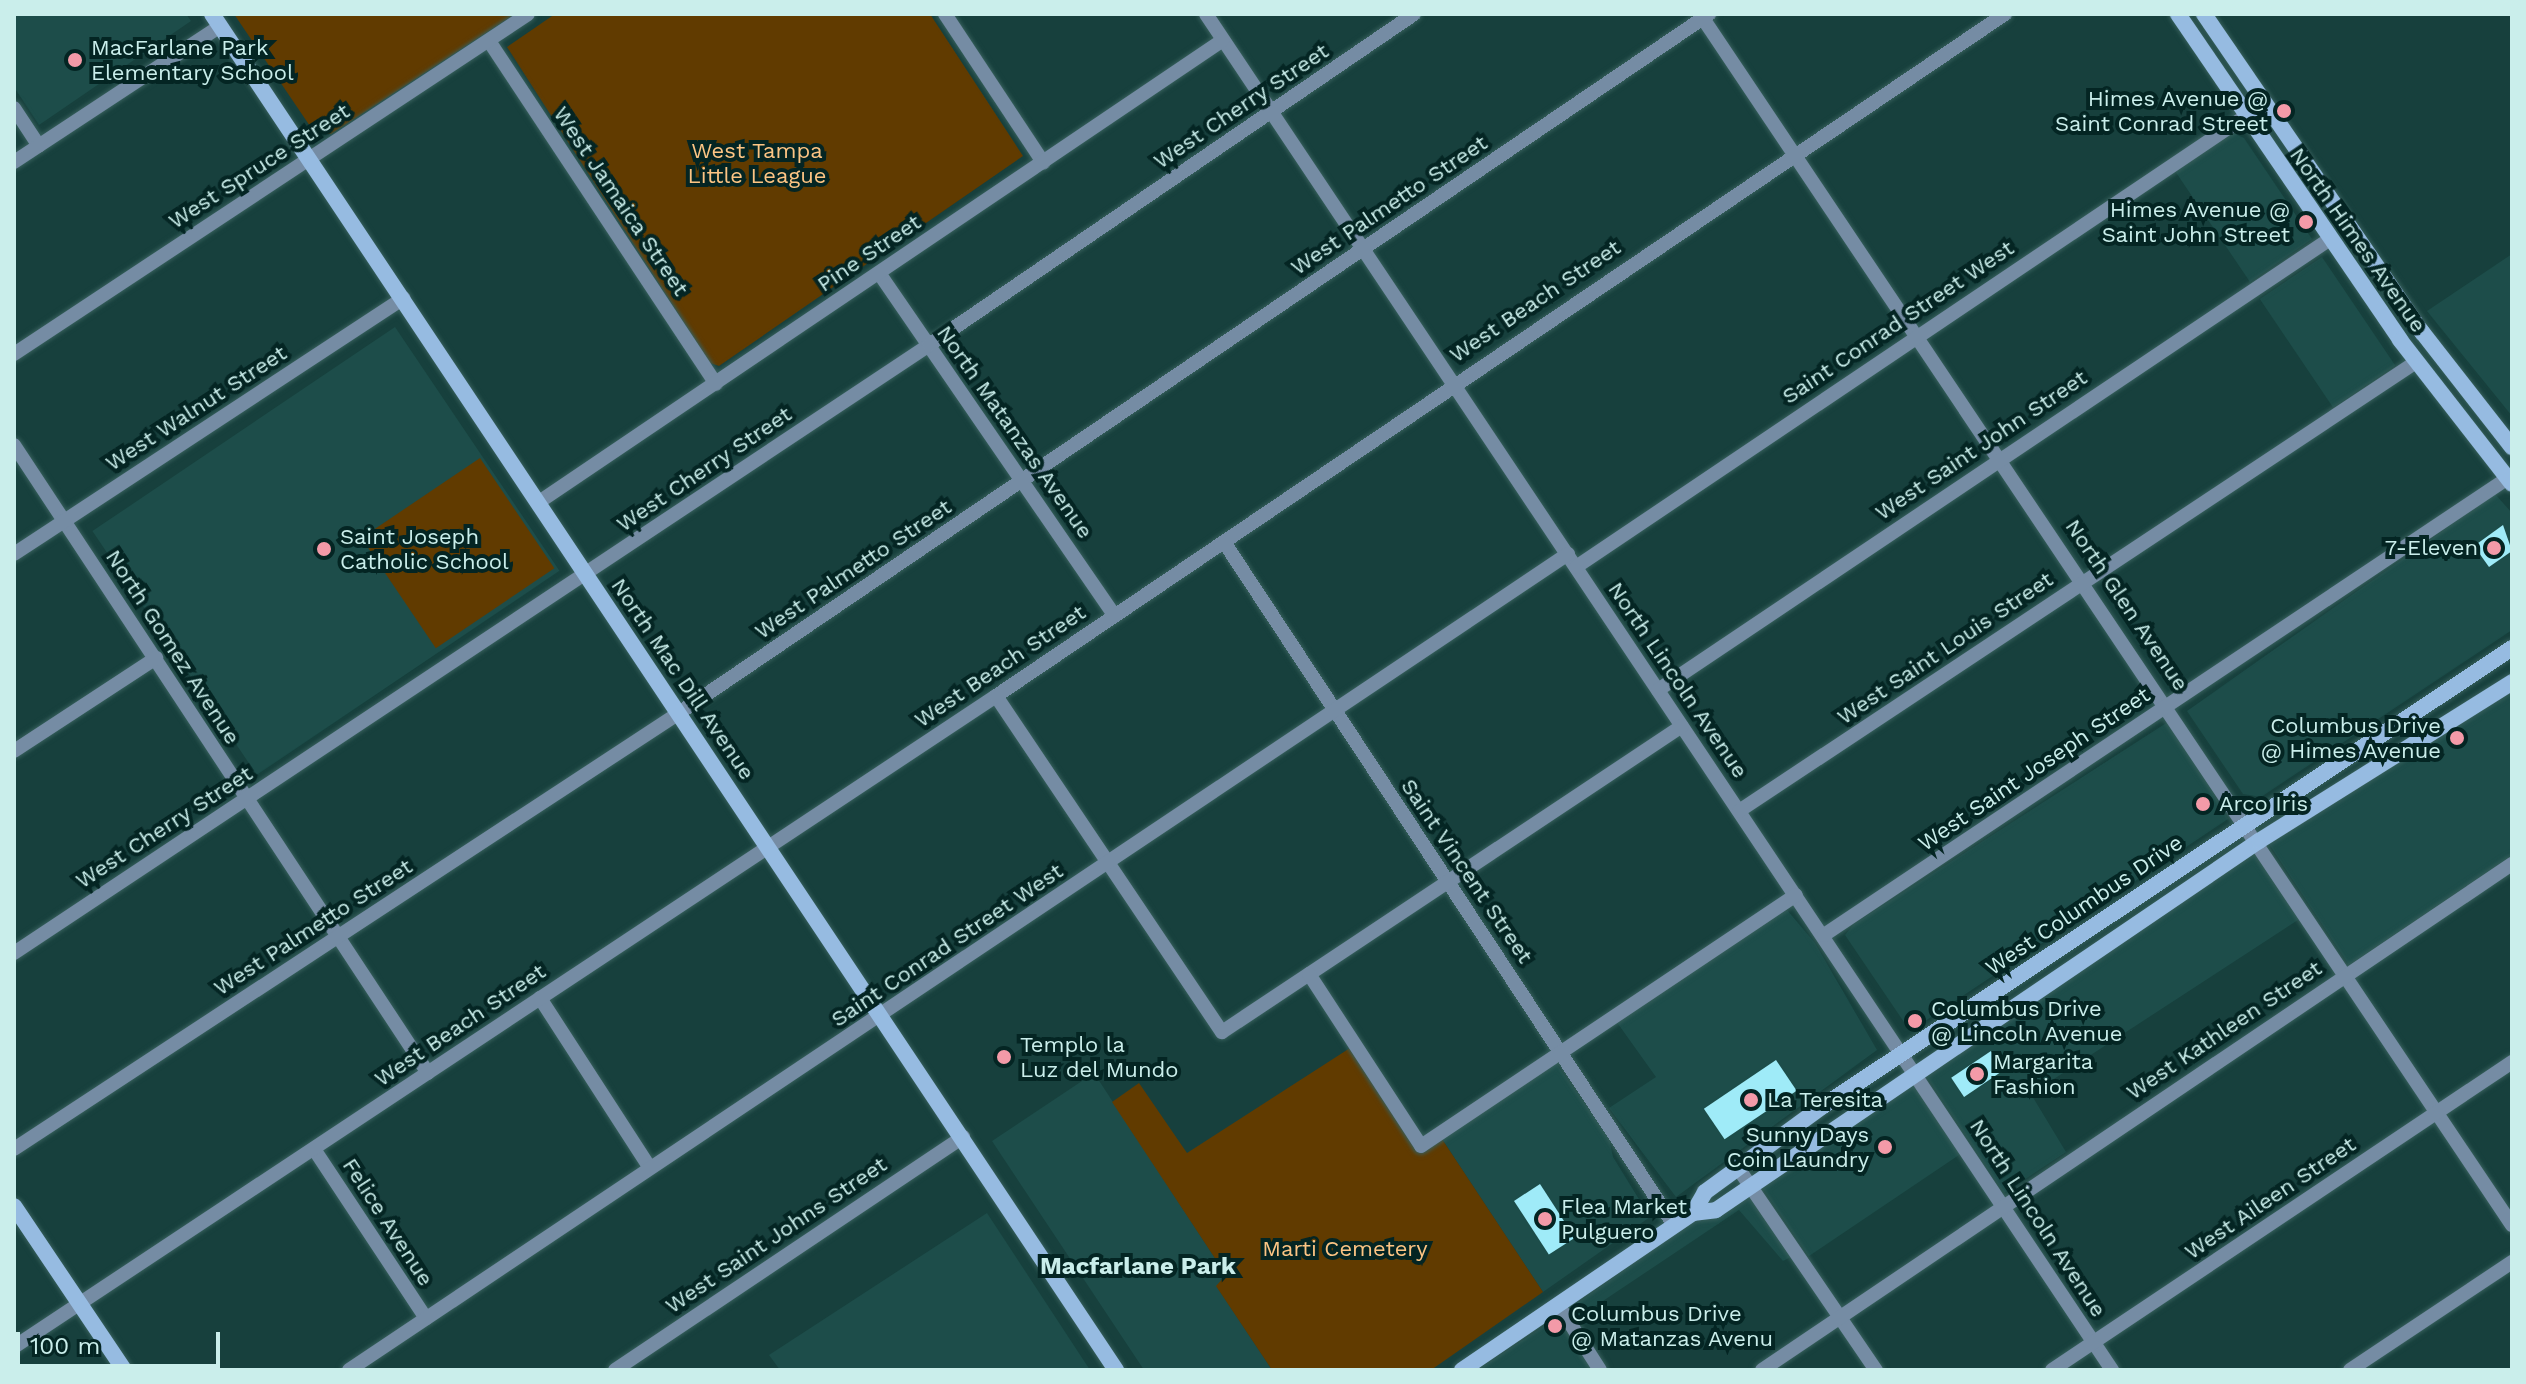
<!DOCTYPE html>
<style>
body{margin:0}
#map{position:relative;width:2526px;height:1384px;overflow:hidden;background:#17403d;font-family:"Work Sans",sans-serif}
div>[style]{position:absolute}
.built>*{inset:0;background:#1d4d4a;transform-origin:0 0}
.green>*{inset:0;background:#613b00;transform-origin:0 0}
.building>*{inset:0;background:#9febf8;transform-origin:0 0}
.roads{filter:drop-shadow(0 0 2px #375f5c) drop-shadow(0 0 2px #375f5c)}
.street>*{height:14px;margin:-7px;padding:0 7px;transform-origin:7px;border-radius:7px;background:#758ca4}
.secondary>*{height:16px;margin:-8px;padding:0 8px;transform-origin:8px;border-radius:8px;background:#96bbe1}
.dots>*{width:22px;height:22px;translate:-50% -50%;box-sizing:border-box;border:4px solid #042523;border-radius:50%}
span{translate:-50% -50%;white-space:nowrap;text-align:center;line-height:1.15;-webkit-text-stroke:8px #042523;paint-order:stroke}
.poi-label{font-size:22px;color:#caeeeb}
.left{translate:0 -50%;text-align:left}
.right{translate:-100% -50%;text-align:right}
.street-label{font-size:22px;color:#caeeeb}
.park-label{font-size:22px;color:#fdc584}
.neighbourhood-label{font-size:24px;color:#caeeeb;font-weight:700}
.frame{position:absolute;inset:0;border:16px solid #caeeeb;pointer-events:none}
.scale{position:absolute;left:16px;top:1332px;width:204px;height:36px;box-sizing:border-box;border:4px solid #caeeeb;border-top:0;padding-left:10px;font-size:24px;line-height:28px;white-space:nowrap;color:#caeeeb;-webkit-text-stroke:6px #042523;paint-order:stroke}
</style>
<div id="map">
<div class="built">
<i style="clip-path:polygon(14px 14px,186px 14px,191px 21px,39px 125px,14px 87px)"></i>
<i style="clip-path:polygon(2233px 133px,2244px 138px,2312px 239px,2250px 282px,2175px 171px)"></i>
<i style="clip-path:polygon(2512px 254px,2512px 416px,2427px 311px)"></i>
<i style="left:2322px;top:257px;width:131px;height:75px;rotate:56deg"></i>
<i style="left:395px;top:327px;width:294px;height:365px;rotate:56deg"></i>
<i style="clip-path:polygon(2495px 494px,2512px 513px,2512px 630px,2261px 797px,2243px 794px,2187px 711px)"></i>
<i style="clip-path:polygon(2512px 675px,2512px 855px,2349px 965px,2263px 835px)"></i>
<i style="clip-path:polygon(2171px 720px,2228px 819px,1910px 1031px,1845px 935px,1854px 924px)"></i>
<i style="clip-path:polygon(2251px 842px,2301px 918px,2031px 1094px,2066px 1152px,2004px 1193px,1919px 1065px)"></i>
<i style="clip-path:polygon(1787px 910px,1815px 943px,1877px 1050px,1676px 1197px,1609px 1108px,1656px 1077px,1616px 1021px)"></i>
<i style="clip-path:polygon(1555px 1062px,1609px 1138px,1613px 1157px,1650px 1217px,1543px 1292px,1442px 1139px)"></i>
<i style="clip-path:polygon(1094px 1073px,1226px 1275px,1217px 1287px,1272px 1370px,1144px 1370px,992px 1141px)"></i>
<i style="left:1907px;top:1073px;width:97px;height:184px;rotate:56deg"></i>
<i style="clip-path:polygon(1744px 1185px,1791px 1257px,1783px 1261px,1739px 1210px,1576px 1319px,1569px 1309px)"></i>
<i style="clip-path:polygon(987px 1213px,1090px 1370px,780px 1370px,769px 1355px)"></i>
<i style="clip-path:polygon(1558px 1317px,1592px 1370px,1477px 1370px)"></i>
</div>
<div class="green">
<i style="clip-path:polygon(234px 14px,515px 14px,331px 134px,314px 132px)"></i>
<i style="clip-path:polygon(555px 14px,930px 14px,1023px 156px,719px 366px,710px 363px,507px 47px)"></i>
<i style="left:480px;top:458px;width:133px;height:143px;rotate:56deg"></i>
<i style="clip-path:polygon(1350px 1048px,1420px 1153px,1442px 1139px,1543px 1292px,1431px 1370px,1272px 1370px,1216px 1286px,1226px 1275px,1112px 1102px,1139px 1083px,1187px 1153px)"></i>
</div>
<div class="building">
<i style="clip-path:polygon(2503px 525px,2512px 551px,2489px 567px,2474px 546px)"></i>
<i style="left:1991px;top:1051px;width:23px;height:48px;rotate:56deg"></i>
<i style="left:1776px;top:1060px;width:37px;height:87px;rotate:56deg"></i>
<i style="left:1540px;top:1184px;width:64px;height:31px;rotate:57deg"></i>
</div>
<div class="roads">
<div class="street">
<i style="left:945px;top:14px;width:178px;rotate:56.5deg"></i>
<i style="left:1206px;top:14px;width:1631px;rotate:56.25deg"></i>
<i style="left:1700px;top:14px;width:1458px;rotate:56.16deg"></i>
<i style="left:489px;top:41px;width:411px;rotate:56.5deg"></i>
<i style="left:14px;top:108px;width:45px;rotate:56.7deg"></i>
<i style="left:14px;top:162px;width:247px;rotate:-33.4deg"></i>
<i style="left:879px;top:273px;width:416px;rotate:55.5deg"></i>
<i style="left:14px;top:354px;width:616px;rotate:-33.48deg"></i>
<i style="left:14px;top:445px;width:752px;rotate:56.61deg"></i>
<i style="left:539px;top:502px;width:825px;rotate:-34.04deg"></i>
<i style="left:1224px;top:542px;width:818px;rotate:56.62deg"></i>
<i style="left:14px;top:554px;width:466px;rotate:-33.3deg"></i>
<i style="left:1576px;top:567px;width:808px;rotate:-33.95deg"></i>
<i style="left:1658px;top:690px;width:809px;rotate:-33.87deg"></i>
<i style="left:996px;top:696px;width:405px;rotate:56.1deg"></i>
<i style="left:1222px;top:1032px;width:552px;rotate:-33.63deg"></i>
<i style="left:14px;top:751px;width:170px;rotate:-33.2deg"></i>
<i style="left:1739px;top:811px;width:812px;rotate:-33.55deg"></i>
<i style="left:1824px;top:935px;width:823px;rotate:-33.75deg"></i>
<i style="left:14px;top:953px;width:1099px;rotate:-33.6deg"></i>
<i style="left:929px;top:345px;width:587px;rotate:-34.31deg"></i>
<i style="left:1309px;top:974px;width:205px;rotate:56.9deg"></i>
<i style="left:1421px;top:1146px;width:451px;rotate:-33.8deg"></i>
<i style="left:540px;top:998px;width:202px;rotate:57.1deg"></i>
<i style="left:14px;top:1149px;width:795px;rotate:-33.25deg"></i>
<i style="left:679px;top:713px;width:1245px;rotate:-34.16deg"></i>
<i style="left:314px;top:1149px;width:203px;rotate:56.5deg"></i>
<i style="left:1738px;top:1168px;width:245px;rotate:55.7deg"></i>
<i style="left:1559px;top:1306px;width:76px;rotate:57.4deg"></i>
<i style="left:14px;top:1347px;width:1178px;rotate:-33.54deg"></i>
<i style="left:996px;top:696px;width:1218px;rotate:-34.06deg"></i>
<i style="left:349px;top:1370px;width:1467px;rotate:-33.8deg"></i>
<i style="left:615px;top:1370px;width:419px;rotate:-33.8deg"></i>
<i style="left:1762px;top:1370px;width:905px;rotate:-34.01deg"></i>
<i style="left:2052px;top:1370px;width:554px;rotate:-33.8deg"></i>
<i style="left:2350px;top:1370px;width:195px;rotate:-33.7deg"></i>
</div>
<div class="secondary">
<i style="left:212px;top:14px;width:1630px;rotate:56.31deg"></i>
<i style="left:2178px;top:14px;width:394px;rotate:55.7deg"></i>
<i style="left:2400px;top:340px;width:182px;rotate:52.1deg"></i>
<i style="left:2204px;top:14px;width:386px;rotate:55.6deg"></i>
<i style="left:2422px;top:332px;width:146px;rotate:52deg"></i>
<i style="left:14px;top:1206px;width:197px;rotate:56.1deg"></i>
<i style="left:1693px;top:1213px;width:23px;rotate:-7deg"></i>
<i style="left:1716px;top:1210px;width:657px;rotate:-34.2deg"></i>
<i style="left:2259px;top:841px;width:299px;rotate:-32.1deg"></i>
<i style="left:1462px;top:1370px;width:279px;rotate:-34.2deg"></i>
<i style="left:1693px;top:1213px;width:24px;rotate:-60deg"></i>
<i style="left:1705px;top:1192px;width:146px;rotate:-36.1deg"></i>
<i style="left:1823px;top:1106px;width:827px;rotate:-33.61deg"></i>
</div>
</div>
<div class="dots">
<i style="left:75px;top:60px;background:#f39aa8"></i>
<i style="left:2284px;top:111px;background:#f39aa8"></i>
<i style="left:2306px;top:222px;background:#f39aa8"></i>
<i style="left:2494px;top:548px;background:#f39aa8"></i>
<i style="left:324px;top:549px;background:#f39aa8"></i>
<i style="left:2457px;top:738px;background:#f39aa8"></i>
<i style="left:2203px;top:804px;background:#f39aa8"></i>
<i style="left:1915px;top:1021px;background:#f39aa8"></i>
<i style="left:1004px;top:1057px;background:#f39aa8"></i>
<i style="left:1977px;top:1074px;background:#f39aa8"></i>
<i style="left:1751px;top:1100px;background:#f39aa8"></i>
<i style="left:1885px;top:1147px;background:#f39aa8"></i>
<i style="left:1545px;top:1219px;background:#f39aa8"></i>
<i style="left:1555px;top:1326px;background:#f39aa8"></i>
</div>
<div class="poi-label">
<span class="left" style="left:91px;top:60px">MacFarlane Park<br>Elementary School</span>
<span class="right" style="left:2268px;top:111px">Himes Avenue @<br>Saint Conrad Street</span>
<span class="right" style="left:2290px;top:222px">Himes Avenue @<br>Saint John Street</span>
<span class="left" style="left:340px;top:549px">Saint Joseph<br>Catholic School</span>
<span class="right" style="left:2478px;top:548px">7-Eleven</span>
<span class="right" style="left:2441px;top:738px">Columbus Drive<br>@ Himes Avenue</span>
<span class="left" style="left:2219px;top:804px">Arco Iris</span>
<span class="left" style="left:1931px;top:1021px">Columbus Drive<br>@ Lincoln Avenue</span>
<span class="left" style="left:1020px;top:1057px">Templo la<br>Luz del Mundo</span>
<span class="left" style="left:1993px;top:1074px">Margarita<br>Fashion</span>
<span class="left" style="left:1767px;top:1100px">La Teresita</span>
<span class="right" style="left:1869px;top:1147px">Sunny Days<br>Coin Laundry</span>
<span class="left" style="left:1561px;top:1219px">Flea Market<br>Pulguero</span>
<span class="left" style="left:1571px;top:1326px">Columbus Drive<br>@ Matanzas Avenu</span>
</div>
<div class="street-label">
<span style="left:1241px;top:106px;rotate:-34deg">West Cherry Street</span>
<span style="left:259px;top:166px;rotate:-33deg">West Spruce Street</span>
<span style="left:621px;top:201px;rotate:56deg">West Jamaica Street</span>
<span style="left:1389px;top:205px;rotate:-34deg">West Palmetto Street</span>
<span style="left:2358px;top:240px;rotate:55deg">North Himes Avenue</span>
<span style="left:869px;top:253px;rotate:-34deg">Pine Street</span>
<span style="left:1535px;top:301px;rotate:-34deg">West Beach Street</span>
<span style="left:1898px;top:322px;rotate:-34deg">Saint Conrad Street West</span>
<span style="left:196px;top:408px;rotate:-33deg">West Walnut Street</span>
<span style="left:1015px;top:432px;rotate:55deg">North Matanzas Avenue</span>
<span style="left:1981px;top:445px;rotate:-34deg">West Saint John Street</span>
<span style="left:704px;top:469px;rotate:-34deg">West Cherry Street</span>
<span style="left:853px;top:569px;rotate:-34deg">West Palmetto Street</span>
<span style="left:2127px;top:605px;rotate:56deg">North Glen Avenue</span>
<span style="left:173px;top:647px;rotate:57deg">North Gomez Avenue</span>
<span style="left:1945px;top:648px;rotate:-34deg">West Saint Louis Street</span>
<span style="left:1000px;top:666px;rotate:-34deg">West Beach Street</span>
<span style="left:683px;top:679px;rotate:56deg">North Mac Dill Avenue</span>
<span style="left:1678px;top:680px;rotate:56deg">North Lincoln Avenue</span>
<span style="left:2034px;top:769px;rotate:-34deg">West Saint Joseph Street</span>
<span style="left:164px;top:827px;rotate:-33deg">West Cherry Street</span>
<span style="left:1467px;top:871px;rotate:56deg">Saint Vincent Street</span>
<span style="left:2084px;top:905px;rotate:-34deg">West Columbus Drive</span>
<span style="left:313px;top:927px;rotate:-33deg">West Palmetto Street</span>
<span style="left:947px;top:945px;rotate:-34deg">Saint Conrad Street West</span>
<span style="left:460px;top:1025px;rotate:-34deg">West Beach Street</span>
<span style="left:2224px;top:1030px;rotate:-34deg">West Kathleen Street</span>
<span style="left:2270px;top:1198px;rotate:-34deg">West Aileen Street</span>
<span style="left:2038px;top:1218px;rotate:57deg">North Lincoln Avenue</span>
<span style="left:388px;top:1222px;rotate:57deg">Felice Avenue</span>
<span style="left:776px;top:1235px;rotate:-34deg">West Saint Johns Street</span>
</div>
<div class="park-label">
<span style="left:757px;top:163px">West Tampa<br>Little League</span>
<span style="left:1345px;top:1249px">Marti Cemetery</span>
</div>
<div class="neighbourhood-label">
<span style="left:1138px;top:1267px">Macfarlane Park</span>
</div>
<div class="frame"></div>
<div class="scale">100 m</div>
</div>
